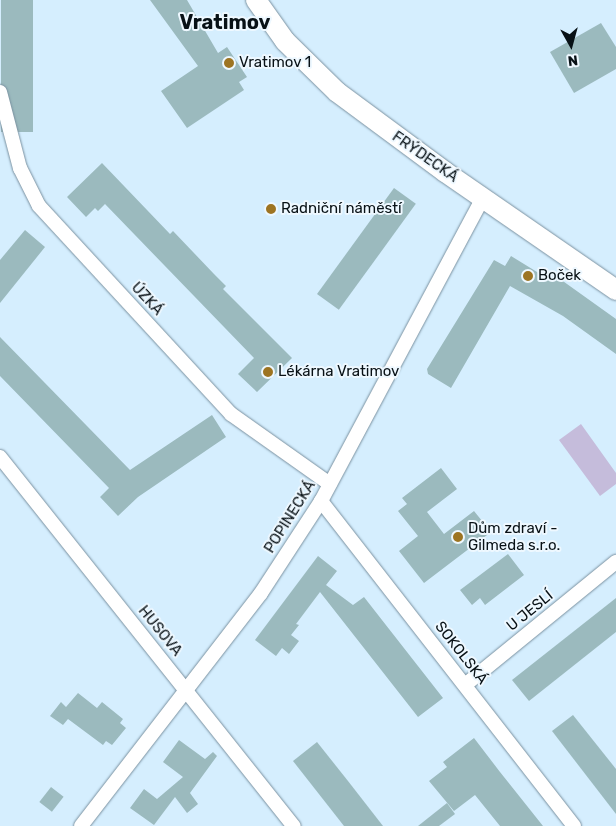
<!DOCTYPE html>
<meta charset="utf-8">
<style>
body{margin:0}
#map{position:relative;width:616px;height:826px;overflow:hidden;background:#d5eefe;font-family:Rubik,sans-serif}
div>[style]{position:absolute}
.green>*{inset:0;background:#c5bcdb}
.building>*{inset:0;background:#9bbabe;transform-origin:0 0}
.roads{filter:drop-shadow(0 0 1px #7a91a0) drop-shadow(0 0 1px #7a91a0)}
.street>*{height:14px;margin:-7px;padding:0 7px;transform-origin:7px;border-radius:7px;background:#fff}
.secondary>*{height:20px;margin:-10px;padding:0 10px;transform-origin:10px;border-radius:10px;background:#fff}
.dots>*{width:14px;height:14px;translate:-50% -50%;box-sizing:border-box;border:2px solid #eef8ff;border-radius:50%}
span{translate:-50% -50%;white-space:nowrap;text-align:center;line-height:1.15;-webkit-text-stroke:4px #eef8ff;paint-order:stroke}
.poi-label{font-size:15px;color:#081116}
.left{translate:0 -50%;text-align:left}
.street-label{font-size:15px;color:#081116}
.district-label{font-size:20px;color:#081116;font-weight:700}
.north{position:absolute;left:546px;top:20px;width:50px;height:50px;-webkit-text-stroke:4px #eef8ff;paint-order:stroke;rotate:173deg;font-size:14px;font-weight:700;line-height:20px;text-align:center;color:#081116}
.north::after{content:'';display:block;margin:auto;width:18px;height:22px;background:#081116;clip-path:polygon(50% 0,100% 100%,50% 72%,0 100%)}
</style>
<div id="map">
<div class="green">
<i style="clip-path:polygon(581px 424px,616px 473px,616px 484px,600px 496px,559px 440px)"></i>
</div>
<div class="building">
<i style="left:1px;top:0;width:32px;height:132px"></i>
<i style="clip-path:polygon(150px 0,187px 0,218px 53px,227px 47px,247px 77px,239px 82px,244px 90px,187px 128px,161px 91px,198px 66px)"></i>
<i style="clip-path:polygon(601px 23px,616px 47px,616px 69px,574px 93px,550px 52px)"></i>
<i style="clip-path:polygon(102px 163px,170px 234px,173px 231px,214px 274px,226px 286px,223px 289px,292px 358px,257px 392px,238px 374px,254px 358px,105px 204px,98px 211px,95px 208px,86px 217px,67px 197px)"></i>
<i style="left:394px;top:188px;width:27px;height:131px;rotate:36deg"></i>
<i style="clip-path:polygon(25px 230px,45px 247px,0 303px,0 260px)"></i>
<i style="clip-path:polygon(511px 256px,550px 280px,553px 274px,616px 319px,616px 354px,563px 316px,510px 286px,451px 388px,428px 374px,427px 369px,494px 260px,505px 266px)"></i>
<i style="clip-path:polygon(0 337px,130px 470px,212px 415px,226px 437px,138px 497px,118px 516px,100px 497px,109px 488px,0 376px)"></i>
<i style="clip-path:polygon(441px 468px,457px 489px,427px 512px,444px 534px,474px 511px,491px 532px,424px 583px,399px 551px,418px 536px,398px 511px,407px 504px,402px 498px)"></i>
<i style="clip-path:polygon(508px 554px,524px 575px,485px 605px,480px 598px,472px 605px,460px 590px)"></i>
<i style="clip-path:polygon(318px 556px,337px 571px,326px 585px,353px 605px,364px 597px,443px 698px,418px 717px,320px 592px,296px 624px,299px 625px,291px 635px,299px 641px,289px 654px,282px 648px,276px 656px,255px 640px)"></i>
<i style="clip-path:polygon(616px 598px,616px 632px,529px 701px,512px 680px)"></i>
<i style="clip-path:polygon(78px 693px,97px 708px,102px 702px,123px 719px,120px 723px,126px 728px,112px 745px,106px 741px,103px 745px,68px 719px,63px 725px,50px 716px,61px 702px,66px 707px)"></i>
<i style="clip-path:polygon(573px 715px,616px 769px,616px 814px,552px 731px)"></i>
<i style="clip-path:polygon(474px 738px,500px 772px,543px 826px,500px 826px,475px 795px,454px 811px,429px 781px,447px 767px,443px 762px)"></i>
<i style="clip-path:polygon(179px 740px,205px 759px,213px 752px,217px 756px,190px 793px,198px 804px,187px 813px,175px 797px,154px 825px,130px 808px,144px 789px,157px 799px,183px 777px,163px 762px)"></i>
<i style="clip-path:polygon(317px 742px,348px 781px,383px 826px,344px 826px,293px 761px)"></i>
<i style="left:51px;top:787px;width:16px;height:19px;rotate:38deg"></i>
<i style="clip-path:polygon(447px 803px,455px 814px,439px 826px,418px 826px)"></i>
</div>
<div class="roads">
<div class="street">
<i style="left:0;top:92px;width:79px;rotate:75.3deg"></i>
<i style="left:20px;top:168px;width:42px;rotate:63.4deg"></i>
<i style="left:39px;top:206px;width:283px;rotate:47.3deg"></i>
<i style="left:231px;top:414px;width:121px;rotate:35.3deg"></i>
<i style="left:0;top:457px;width:472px;rotate:51.5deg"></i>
<i style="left:321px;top:501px;width:412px;rotate:52.1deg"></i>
<i style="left:465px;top:685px;width:195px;rotate:-39.2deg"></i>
<i style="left:81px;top:826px;width:294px;rotate:-52.3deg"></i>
<i style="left:261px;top:593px;width:110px;rotate:-56.9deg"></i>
<i style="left:321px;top:501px;width:344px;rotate:-61.9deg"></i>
</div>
<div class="secondary">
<i style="left:256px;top:0;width:50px;rotate:54.7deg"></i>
<i style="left:285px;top:41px;width:73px;rotate:44.4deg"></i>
<i style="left:337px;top:92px;width:134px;rotate:36.5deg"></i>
<i style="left:445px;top:172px;width:208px;rotate:34.6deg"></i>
</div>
</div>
<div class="dots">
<i style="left:229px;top:63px;background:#9d7422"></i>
<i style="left:271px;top:209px;background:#9d7422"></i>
<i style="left:528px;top:276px;background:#9d7422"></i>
<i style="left:268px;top:372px;background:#9d7422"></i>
<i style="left:458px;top:537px;background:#9d7422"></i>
</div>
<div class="poi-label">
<span class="left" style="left:239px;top:63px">Vratimov 1</span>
<span class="left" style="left:281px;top:209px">Radniční náměstí</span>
<span class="left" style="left:538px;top:276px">Boček</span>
<span class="left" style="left:278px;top:372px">Lékárna Vratimov</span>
<span class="left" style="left:468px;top:537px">Dům zdraví -<br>Gilmeda s.r.o.</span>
</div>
<div class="street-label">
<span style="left:425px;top:157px;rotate:35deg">FRÝDECKÁ</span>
<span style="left:147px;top:299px;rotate:47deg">ÚZKÁ</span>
<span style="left:290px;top:517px;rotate:-58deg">POPINECKÁ</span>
<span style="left:530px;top:611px;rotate:-39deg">U JESLÍ</span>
<span style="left:160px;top:631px;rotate:51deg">HUSOVA</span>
<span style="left:461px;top:653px;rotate:52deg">SOKOLSKÁ</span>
</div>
<div class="district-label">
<span style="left:225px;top:22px">Vratimov</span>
</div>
<div class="north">N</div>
</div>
